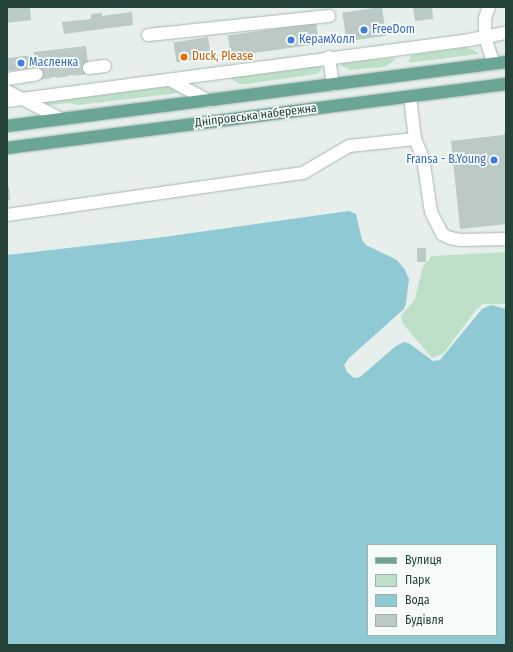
<!DOCTYPE html>
<meta charset="utf-8">
<style>
body{margin:0}
#map{position:relative;width:513px;height:652px;overflow:hidden;background:#e6efeb;font-family:"Fira Sans Condensed",sans-serif}
div>[style]{position:absolute}
.green>*{inset:0;background:#bfe0c8}
.water>*{inset:0;background:#8ec9d4}
.building>*{inset:0;background:#bbcac4;transform-origin:0 0}
.minor-tunnel>*{height:12px;margin-top:-6px;transform-origin:0;background:repeating-linear-gradient(90deg,#bfccc8 0 12px,transparent 0 18px)}
.roads{filter:drop-shadow(0 0 1px #a8b8b2) drop-shadow(0 0 1px #a8b8b2)}
.minor>*{height:12px;margin:-6px;padding:0 6px;transform-origin:6px;border-radius:6px;background:#fff}
.major>*{height:12px;margin:-6px;padding:0 6px;transform-origin:6px;border-radius:6px;background:#6aa596}
.dots>*{width:11px;height:11px;translate:-50% -50%;box-sizing:border-box;border:2px solid #f7fbf9;border-radius:50%}
span{translate:-50% -50%;white-space:nowrap;text-align:center;line-height:1.15;-webkit-text-stroke:3.5px #f7fbf9;paint-order:stroke}
.shop-label{font-size:12px;color:#366cbe}
.left{translate:0 -50%;text-align:left}
.right{translate:-100% -50%;text-align:right}
.food-label{font-size:12px;color:#c56008}
.street-label{font-size:12px;color:#24423a}
.frame{position:absolute;inset:0;border:8px solid #24423a;pointer-events:none}
.legend{position:absolute;left:367px;top:544px;width:130px;height:92px;box-sizing:border-box;background:#f7fbf9;border:1px solid #a3b1ad;margin:0;padding:5px 7px;list-style:none;font-size:12px;color:#24423a}
.legend li{display:flex;align-items:center;gap:8px;height:20px}
.legend b{width:20px;border:1px solid #a3b1ad}
</style>
<div id="map">
<div class="green">
<i style="clip-path:polygon(465px 47px,474px 50px,479px 54px,408px 63px,411px 55px)"></i>
<i style="clip-path:polygon(396px 58px,392px 62px,384px 67px,350px 70px,341px 66px,343px 62px)"></i>
<i style="clip-path:polygon(317px 66px,321px 67px,321px 70px,317px 74px,247px 84px,239px 84px,229px 77px)"></i>
<i style="clip-path:polygon(170px 86px,179px 93px,78px 105px,69px 103px,48px 105px,40px 101px)"></i>
<i style="clip-path:polygon(506px 252px,506px 304px,483px 304px,475px 311px,443px 354px,432px 358px,403px 324px,401px 316px,415px 299px,423px 266px,432px 256px)"></i>
</div>
<div class="water">
<i style="clip-path:polygon(evenodd,349px 211px,356px 214px,362px 240px,366px 245px,397px 260px,405px 270px,409px 279px,406px 303px,404px 309px,349px 358px,344px 365px,347px 372px,354px 378px,360px 377px,396px 346px,404px 342px,410px 344px,433px 361px,440px 360px,482px 309px,491px 305px,506px 309px,506px 645px,7px 645px,7px 255px,156px 238px,349px 211px,368px 545px,496px 545px,496px 635px,368px 635px,368px 545px)"></i>
</div>
<div class="building">
<i style="clip-path:polygon(7px 7px,30px 7px,31px 20px,7px 23px)"></i>
<i style="left:382px;top:7px;width:29px;height:40px;rotate:82deg"></i>
<i style="clip-path:polygon(413px 7px,432px 7px,433px 19px,415px 21px)"></i>
<i style="clip-path:polygon(132px 12px,133px 25px,64px 34px,62px 22px,91px 19px,91px 14px,102px 13px,102px 16px)"></i>
<i style="left:316px;top:23px;width:21px;height:89px;rotate:82deg"></i>
<i style="left:208px;top:37px;width:20px;height:35px;rotate:81deg"></i>
<i style="clip-path:polygon(86px 46px,89px 73px,37px 79px,36px 68px,7px 71px,7px 58px,34px 55px,34px 52px)"></i>
<i style="clip-path:polygon(506px 132px,506px 224px,460px 229px,451px 141px,503px 135px)"></i>
<i style="clip-path:polygon(7px 187px,9px 187px,10px 200px,7px 201px)"></i>
<i style="left:417px;top:248px;width:9px;height:14px"></i>
</div>
<div class="minor-tunnel">
<i style="left:37px;top:74px;width:52px;rotate:-6.6deg"></i>
</div>
<div class="roads">
<div class="minor">
<i style="left:489px;top:7px;width:12px;rotate:110deg"></i>
<i style="left:485px;top:18px;width:19px;rotate:90deg"></i>
<i style="left:485px;top:37px;width:28px;rotate:72deg"></i>
<i style="left:148px;top:35px;width:182px;rotate:-6deg"></i>
<i style="left:329px;top:57px;width:28px;rotate:82deg"></i>
<i style="left:89px;top:68px;width:16px;rotate:-7deg"></i>
<i style="left:7px;top:79px;width:30px;rotate:-9deg"></i>
<i style="left:170px;top:80px;width:44px;rotate:28.3deg"></i>
<i style="left:7px;top:91px;width:61px;rotate:27.4deg"></i>
<i style="left:410px;top:97px;width:42px;rotate:83.2deg"></i>
<i style="left:415px;top:139px;width:21px;rotate:67deg"></i>
<i style="left:423px;top:158px;width:55px;rotate:81.6deg"></i>
<i style="left:431px;top:212px;width:25px;rotate:63deg"></i>
<i style="left:442px;top:234px;width:9px;rotate:27deg"></i>
<i style="left:450px;top:238px;width:10px;rotate:11deg"></i>
<i style="left:460px;top:240px;width:46px;rotate:-1.2deg"></i>
<i style="left:7px;top:101px;width:466px;rotate:-7.5deg"></i>
<i style="left:469px;top:40px;width:38px;rotate:-11deg"></i>
<i style="left:7px;top:215px;width:299px;rotate:-8.1deg"></i>
<i style="left:303px;top:173px;width:53px;rotate:-30.4deg"></i>
<i style="left:349px;top:146px;width:66px;rotate:-6.1deg"></i>
</div>
<div class="major">
<i style="left:7px;top:126px;width:503px;rotate:-7.31deg"></i>
<i style="left:7px;top:148px;width:503px;rotate:-7.31deg"></i>
</div>
</div>
<div class="dots">
<i style="left:364px;top:30px;background:#3f7fe0"></i>
<i style="left:291px;top:40px;background:#3f7fe0"></i>
<i style="left:184px;top:57px;background:#e8710a"></i>
<i style="left:21px;top:63px;background:#3f7fe0"></i>
<i style="left:494px;top:160px;background:#3f7fe0"></i>
</div>
<div class="shop-label">
<span class="left" style="left:372px;top:30px">FreeDom</span>
<span class="left" style="left:299px;top:40px">КерамХолл</span>
<span class="left" style="left:29px;top:63px">Масленка</span>
<span class="right" style="left:486px;top:160px">Fransa - B.Young</span>
</div>
<div class="food-label">
<span class="left" style="left:192px;top:57px">Duck, Please</span>
</div>
<div class="street-label">
<span style="left:256px;top:116px;rotate:-7deg">Дніпровська набережна</span>
</div>
<div class="frame"></div>
<ul class="legend">
<li><b style="height:5px;background:#6aa596"></b>Вулиця</li>
<li><b style="height:11px;background:#bfe0c8"></b>Парк</li>
<li><b style="height:11px;background:#8ec9d4"></b>Вода</li>
<li><b style="height:11px;background:#bbcac4"></b>Будівля</li>
</ul>
</div>
